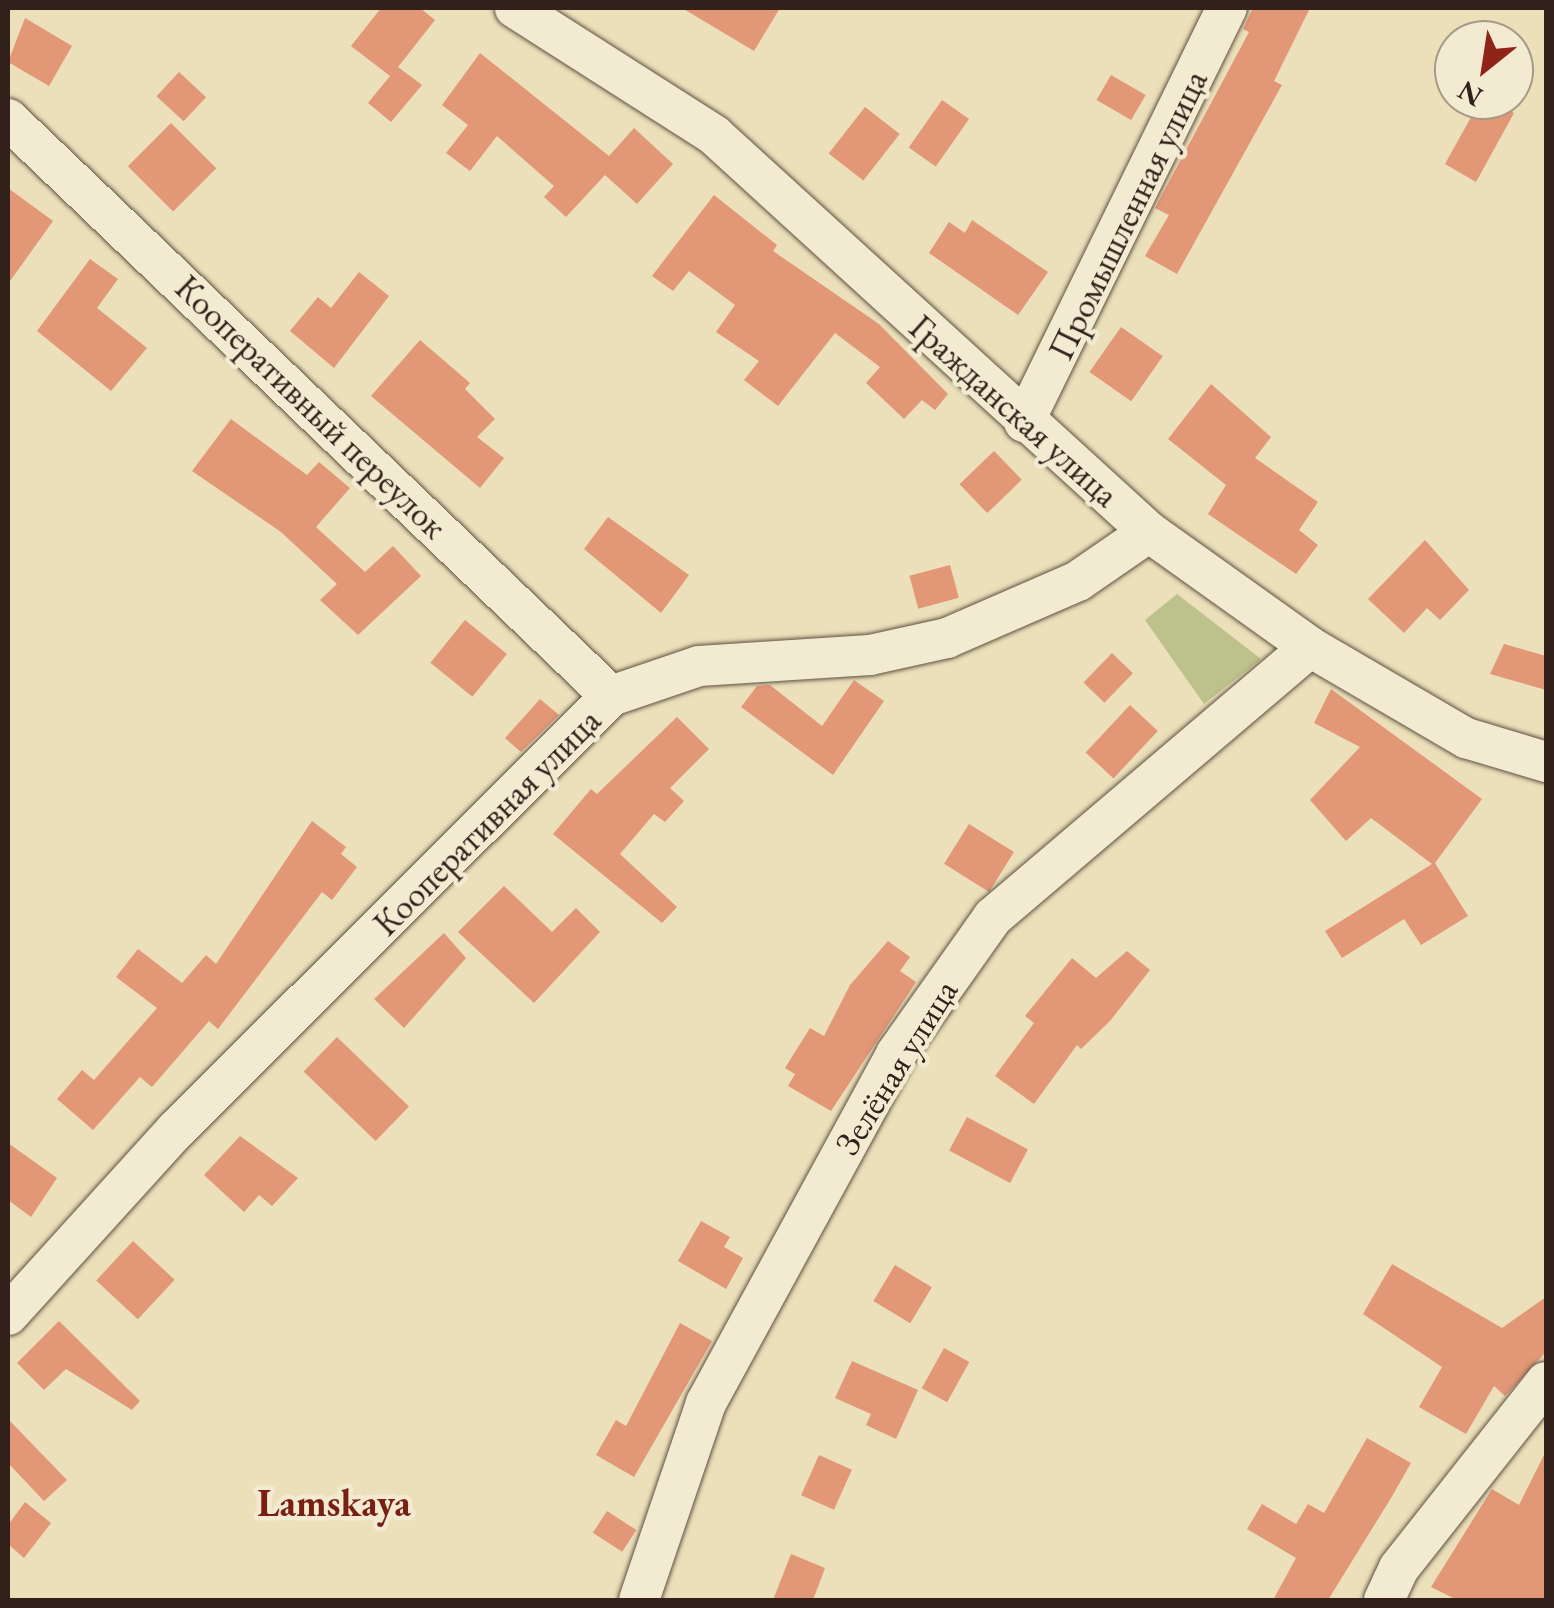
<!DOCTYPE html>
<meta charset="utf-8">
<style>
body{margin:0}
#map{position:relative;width:1554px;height:1608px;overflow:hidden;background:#ebe0ba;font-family:"EB Garamond",serif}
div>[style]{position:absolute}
.green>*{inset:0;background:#bdc18b}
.building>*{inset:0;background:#e29777;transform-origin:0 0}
.roads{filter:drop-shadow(0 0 2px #605142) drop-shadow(0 0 2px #605142)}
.minor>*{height:40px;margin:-20px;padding:0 20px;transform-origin:20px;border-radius:20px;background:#f2ebd2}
span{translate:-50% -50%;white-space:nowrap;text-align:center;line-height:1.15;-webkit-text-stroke:9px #f2ebd2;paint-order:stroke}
.street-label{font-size:35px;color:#31211a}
.neighbourhood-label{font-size:38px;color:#7a1f14;font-weight:700}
.frame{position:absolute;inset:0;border:10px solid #31211a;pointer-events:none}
.north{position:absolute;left:1434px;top:20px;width:100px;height:100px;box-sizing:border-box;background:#f2ebd2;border:2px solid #a59a88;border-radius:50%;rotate:210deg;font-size:28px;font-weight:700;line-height:40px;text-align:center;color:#31211a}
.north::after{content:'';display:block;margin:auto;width:35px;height:45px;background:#8f2418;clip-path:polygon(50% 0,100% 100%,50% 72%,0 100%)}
</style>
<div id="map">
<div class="green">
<i style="clip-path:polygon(1177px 594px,1261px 659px,1204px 704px,1145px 620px)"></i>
</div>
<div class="building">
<i style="clip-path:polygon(381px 8px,420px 8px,435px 20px,398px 67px,422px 85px,391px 122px,368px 103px,390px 76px,351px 46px)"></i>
<i style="clip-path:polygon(682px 8px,780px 8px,754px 51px)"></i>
<i style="clip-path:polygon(1253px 8px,1310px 8px,1274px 81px,1282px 85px,1177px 274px,1145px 256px,1169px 215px,1155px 208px,1249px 32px,1243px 29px)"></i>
<i style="clip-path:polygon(25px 18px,72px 46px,49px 86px,8px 62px)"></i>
<i style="clip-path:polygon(480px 53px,609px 156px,634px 128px,673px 164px,637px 204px,605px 175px,566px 217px,544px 197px,554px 186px,497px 136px,470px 171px,446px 153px,468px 125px,442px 105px)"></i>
<i style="left:179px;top:72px;width:37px;height:33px;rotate:43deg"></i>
<i style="left:1111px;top:75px;width:40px;height:29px;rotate:30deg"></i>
<i style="left:942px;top:100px;width:33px;height:58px;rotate:35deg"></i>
<i style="clip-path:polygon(1491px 100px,1514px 113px,1476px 182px,1445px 164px,1475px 110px)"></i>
<i style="left:865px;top:107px;width:44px;height:59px;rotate:38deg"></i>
<i style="left:171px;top:123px;width:64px;height:61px;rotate:45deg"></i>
<i style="clip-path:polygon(8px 188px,53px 221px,8px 284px)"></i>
<i style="clip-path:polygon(714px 195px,777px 245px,773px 251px,879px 324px,948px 394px,935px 410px,922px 400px,904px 419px,866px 383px,880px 367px,835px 333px,778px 406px,744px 380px,759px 361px,716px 332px,735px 305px,689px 271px,673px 291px,652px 276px)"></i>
<i style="clip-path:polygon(972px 220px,1048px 272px,1018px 315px,929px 253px,949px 222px,965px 233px)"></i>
<i style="clip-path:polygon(90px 259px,118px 279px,97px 308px,147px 348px,111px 391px,37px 331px)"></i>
<i style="clip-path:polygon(359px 272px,389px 296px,334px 368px,290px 331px,318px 297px,331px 308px)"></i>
<i style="left:1121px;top:327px;width:51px;height:55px;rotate:35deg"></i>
<i style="clip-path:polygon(420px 340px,470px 383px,465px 389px,495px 419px,477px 437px,504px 458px,480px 488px,371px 396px)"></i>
<i style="clip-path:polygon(1211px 384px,1271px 437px,1255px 458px,1318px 502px,1299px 530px,1318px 545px,1296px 574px,1208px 514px,1226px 485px,1168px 439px)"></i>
<i style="clip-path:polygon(231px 419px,307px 475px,319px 462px,350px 488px,316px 527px,365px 572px,393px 546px,421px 576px,358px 635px,320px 600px,337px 584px,281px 532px,192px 471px)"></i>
<i style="left:994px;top:451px;width:40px;height:48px;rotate:46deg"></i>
<i style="clip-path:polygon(608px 517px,689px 575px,661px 613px,584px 549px)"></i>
<i style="clip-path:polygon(1425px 540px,1469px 590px,1440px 620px,1427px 608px,1404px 633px,1368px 599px)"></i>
<i style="left:950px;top:565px;width:34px;height:42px;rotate:75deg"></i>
<i style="left:465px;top:620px;width:54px;height:55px;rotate:39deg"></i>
<i style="clip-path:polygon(1504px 644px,1546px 656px,1546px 690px,1490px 674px)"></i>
<i style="left:1112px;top:653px;width:29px;height:41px;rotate:44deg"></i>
<i style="clip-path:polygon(854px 680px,884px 701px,833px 775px,741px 707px,757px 686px,770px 685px,822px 726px)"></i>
<i style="clip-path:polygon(1331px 689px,1482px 799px,1435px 863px,1468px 916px,1421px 945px,1404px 919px,1342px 958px,1325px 931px,1432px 864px,1371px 818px,1346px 841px,1310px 800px,1360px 747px,1314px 723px)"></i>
<i style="clip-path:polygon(540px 699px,559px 715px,521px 752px,505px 738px)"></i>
<i style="left:1130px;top:705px;width:38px;height:65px;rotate:43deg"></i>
<i style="clip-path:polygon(677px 717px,709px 749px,670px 788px,684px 801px,665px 822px,654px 814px,620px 854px,677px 907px,662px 923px,553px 834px,591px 789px,597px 794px)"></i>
<i style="clip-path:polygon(312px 821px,346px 847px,341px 854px,357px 867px,332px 900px,322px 892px,218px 1029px,209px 1021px,152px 1087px,140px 1077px,93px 1130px,57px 1099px,82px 1070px,94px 1080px,157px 1008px,116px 977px,138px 949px,182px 983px,206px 955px,216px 964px)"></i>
<i style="left:969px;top:824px;width:53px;height:47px;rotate:32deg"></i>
<i style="clip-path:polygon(504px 886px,552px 932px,576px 908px,600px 932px,534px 1003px,458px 932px)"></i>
<i style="clip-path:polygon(444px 933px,466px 958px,404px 1028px,374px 999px)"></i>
<i style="clip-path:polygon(888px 941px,910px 957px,900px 971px,916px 982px,831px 1111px,788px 1086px,795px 1074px,785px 1068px,810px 1028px,824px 1036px,850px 985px)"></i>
<i style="clip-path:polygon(1127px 951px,1150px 970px,1110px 1021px,1081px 1049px,1077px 1045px,1034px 1104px,995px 1076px,1034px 1023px,1025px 1016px,1072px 958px,1096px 978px)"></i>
<i style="left:337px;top:1037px;width:100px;height:48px;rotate:44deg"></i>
<i style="left:967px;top:1117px;width:69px;height:38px;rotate:28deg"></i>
<i style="clip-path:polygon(240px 1136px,298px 1178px,272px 1206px,259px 1195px,244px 1212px,204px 1175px)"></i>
<i style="clip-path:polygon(8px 1143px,57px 1178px,31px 1217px,8px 1200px)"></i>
<i style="clip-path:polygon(701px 1221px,730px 1237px,724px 1247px,743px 1258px,726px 1289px,678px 1261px)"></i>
<i style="left:133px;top:1241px;width:57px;height:54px;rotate:43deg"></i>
<i style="clip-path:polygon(1392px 1264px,1502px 1328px,1546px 1297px,1546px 1352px,1505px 1396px,1494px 1386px,1466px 1434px,1419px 1407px,1442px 1367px,1363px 1314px)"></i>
<i style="left:895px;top:1265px;width:43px;height:42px;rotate:31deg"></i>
<i style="clip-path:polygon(59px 1321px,140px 1401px,132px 1410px,66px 1369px,44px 1390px,17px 1363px)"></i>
<i style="clip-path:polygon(680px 1323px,712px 1341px,634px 1477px,596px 1455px,616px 1420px,626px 1426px)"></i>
<i style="left:944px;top:1348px;width:29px;height:46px;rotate:29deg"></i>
<i style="clip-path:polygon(852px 1361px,918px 1390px,896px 1439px,866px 1425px,871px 1414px,835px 1398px)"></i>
<i style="clip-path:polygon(8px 1419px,67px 1480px,44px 1501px,8px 1463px)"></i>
<i style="clip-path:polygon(1367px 1438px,1411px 1463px,1391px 1498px,1328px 1600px,1273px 1600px,1296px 1558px,1247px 1529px,1262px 1504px,1296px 1524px,1308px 1504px,1324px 1513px)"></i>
<i style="clip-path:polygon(1546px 1451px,1546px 1600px,1457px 1600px,1431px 1587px,1492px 1489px,1519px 1505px)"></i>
<i style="left:819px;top:1455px;width:36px;height:44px;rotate:24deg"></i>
<i style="clip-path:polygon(25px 1502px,51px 1523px,24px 1558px,8px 1544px,8px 1525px)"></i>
<i style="left:607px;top:1511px;width:35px;height:26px;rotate:33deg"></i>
<i style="clip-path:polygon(791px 1554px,825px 1568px,813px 1600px,773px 1600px)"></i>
</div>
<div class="roads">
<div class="minor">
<i style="left:515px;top:8px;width:236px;rotate:32.5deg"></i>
<i style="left:714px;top:135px;width:589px;rotate:42.38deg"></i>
<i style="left:1149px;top:532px;width:198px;rotate:35.5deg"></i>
<i style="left:1310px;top:647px;width:181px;rotate:30.3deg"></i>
<i style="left:1466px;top:738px;width:84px;rotate:16.7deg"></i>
<i style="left:8px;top:119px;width:835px;rotate:43.74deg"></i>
<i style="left:1024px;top:422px;width:461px;rotate:-63.9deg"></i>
<i style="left:8px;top:1315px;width:250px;rotate:-47.8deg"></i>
<i style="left:176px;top:1130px;width:614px;rotate:-44.93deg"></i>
<i style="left:611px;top:696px;width:93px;rotate:-18.8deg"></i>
<i style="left:699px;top:666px;width:171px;rotate:-3.7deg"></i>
<i style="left:870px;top:655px;width:79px;rotate:-12.4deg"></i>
<i style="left:947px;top:638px;width:143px;rotate:-23.5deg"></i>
<i style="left:1078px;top:581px;width:86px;rotate:-34.6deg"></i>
<i style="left:639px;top:1600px;width:208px;rotate:-71.2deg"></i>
<i style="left:706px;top:1403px;width:397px;rotate:-61.4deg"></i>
<i style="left:896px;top:1054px;width:168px;rotate:-54.7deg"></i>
<i style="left:993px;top:917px;width:416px;rotate:-40.4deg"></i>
<i style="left:1384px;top:1600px;width:35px;rotate:-65deg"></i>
<i style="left:1399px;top:1568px;width:237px;rotate:-51.7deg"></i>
</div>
</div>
<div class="street-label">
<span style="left:1128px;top:215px;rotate:-64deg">Промышленная улица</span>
<span style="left:311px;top:407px;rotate:44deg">Кооперативный переулок</span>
<span style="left:1014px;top:411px;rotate:42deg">Гражданская улица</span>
<span style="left:487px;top:822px;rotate:-45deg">Кооперативная улица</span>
<span style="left:896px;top:1067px;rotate:-58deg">Зелёная улица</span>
</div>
<div class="neighbourhood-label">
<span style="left:334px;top:1503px">Lamskaya</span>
</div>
<div class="frame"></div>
<div class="north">N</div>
</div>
